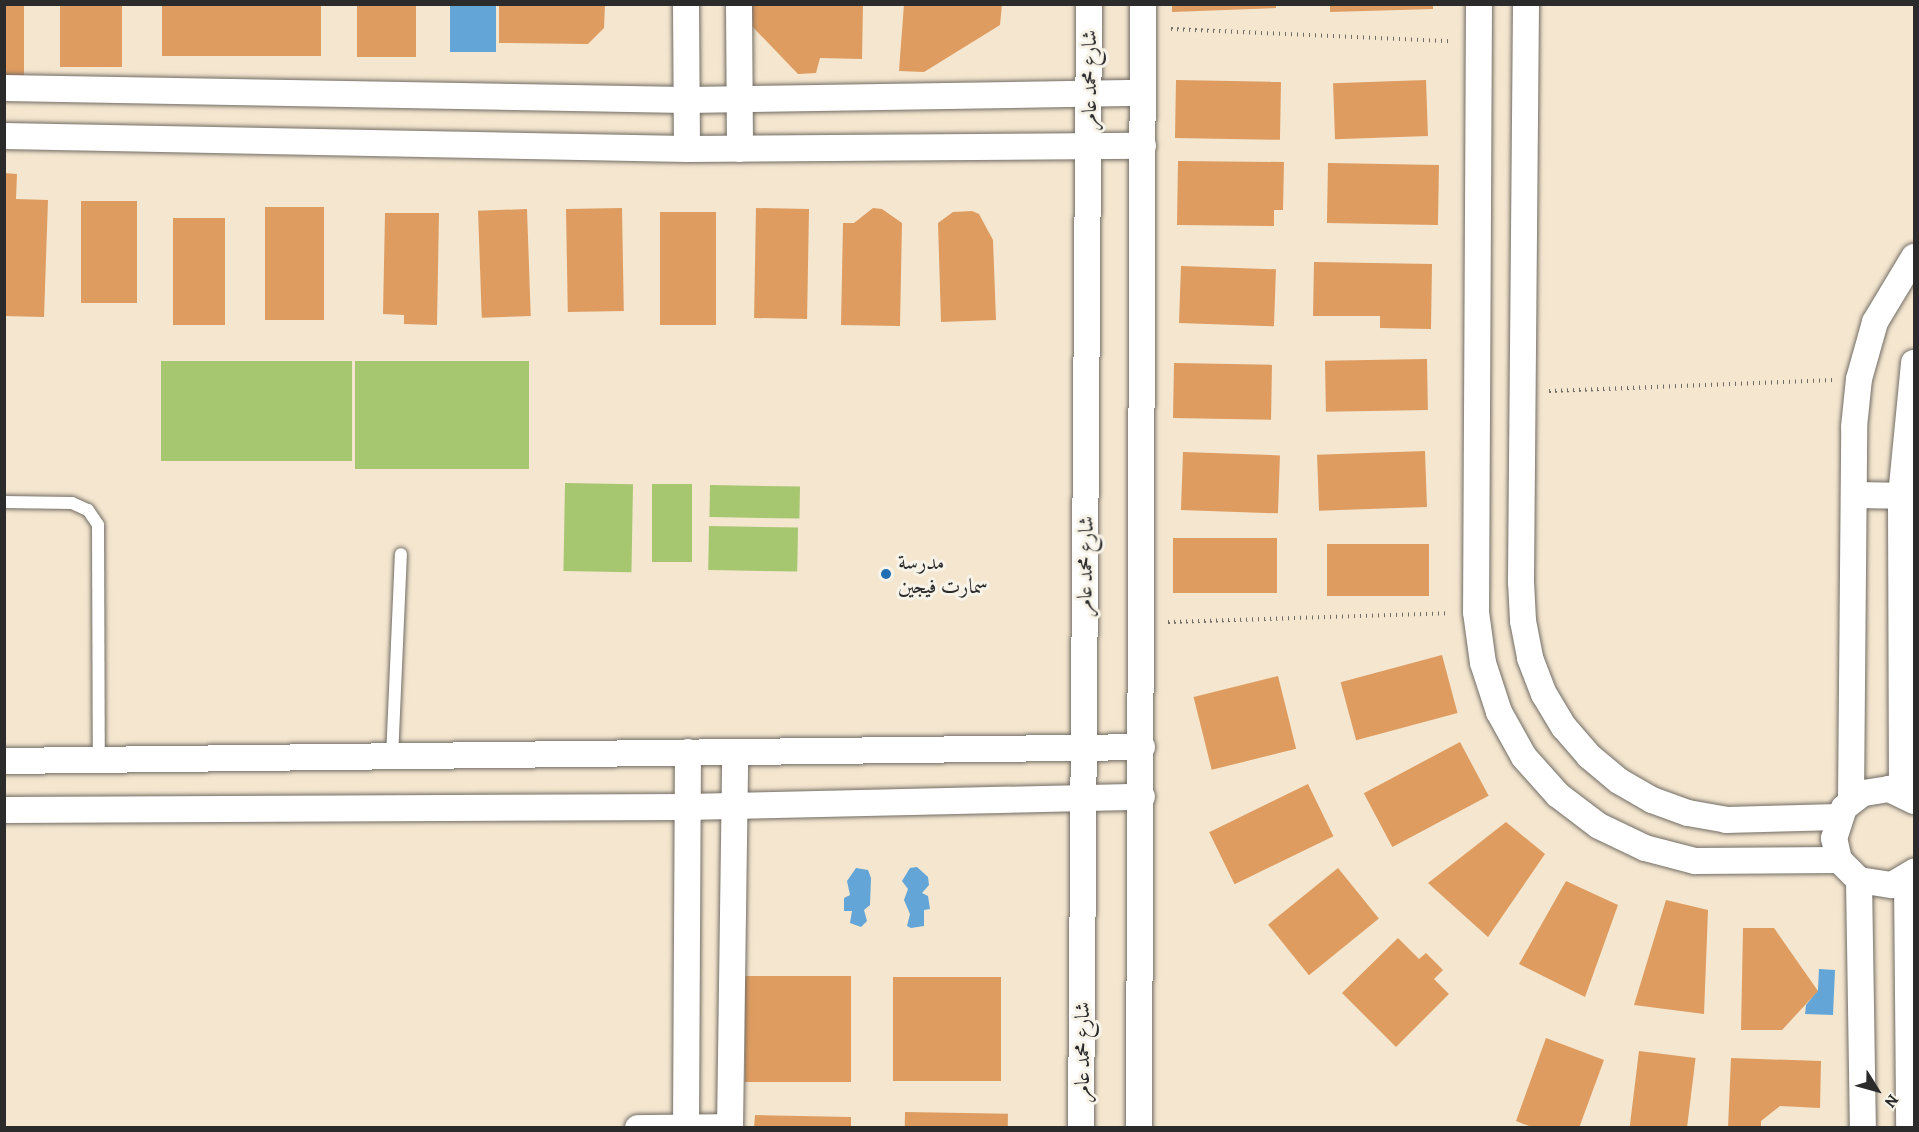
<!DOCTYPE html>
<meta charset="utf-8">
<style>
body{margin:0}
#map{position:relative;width:1919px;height:1132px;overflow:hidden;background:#f4e6cf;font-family:Alegreya,Amiri,serif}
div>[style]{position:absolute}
.green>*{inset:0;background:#a6c66f;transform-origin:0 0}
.water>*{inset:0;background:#63a5d7;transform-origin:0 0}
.building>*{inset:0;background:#de9c60;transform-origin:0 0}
.path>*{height:4px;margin-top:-2px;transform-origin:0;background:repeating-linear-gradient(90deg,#716c64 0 1.5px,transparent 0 6px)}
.roads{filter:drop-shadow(0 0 2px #716c64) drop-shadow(0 0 2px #716c64)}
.service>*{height:12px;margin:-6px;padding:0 6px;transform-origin:6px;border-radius:6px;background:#fff}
.minor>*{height:26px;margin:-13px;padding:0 13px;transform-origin:13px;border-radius:13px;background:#fff}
.dots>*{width:16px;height:16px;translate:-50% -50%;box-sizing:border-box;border:3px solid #f7f3e8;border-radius:50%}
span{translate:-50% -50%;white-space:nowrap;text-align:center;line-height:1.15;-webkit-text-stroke:6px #f7f3e8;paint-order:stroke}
.street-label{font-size:21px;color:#2b2b2b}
.poi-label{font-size:21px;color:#2b2b2b}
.left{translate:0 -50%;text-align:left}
.frame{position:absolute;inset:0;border:6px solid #2b2b2b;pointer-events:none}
.north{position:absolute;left:1847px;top:1060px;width:60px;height:60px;-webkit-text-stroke:4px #f7f3e8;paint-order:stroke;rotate:127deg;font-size:16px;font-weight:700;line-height:24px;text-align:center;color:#2b2b2b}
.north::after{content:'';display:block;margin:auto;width:21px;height:27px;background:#2b2b2b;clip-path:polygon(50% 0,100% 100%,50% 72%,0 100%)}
</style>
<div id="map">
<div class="green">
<i style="left:161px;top:361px;width:191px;height:100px"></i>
<i style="left:355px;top:361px;width:174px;height:108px"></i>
<i style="left:565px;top:483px;width:68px;height:88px;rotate:1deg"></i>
<i style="left:652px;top:484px;width:40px;height:78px"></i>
<i style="left:710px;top:485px;width:90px;height:32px;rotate:1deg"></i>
<i style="left:709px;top:526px;width:89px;height:44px;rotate:1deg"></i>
</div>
<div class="water">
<i style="left:450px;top:5px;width:46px;height:47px"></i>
<i style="clip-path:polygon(917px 867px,928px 877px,929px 885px,922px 893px,928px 896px,930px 909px,924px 910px,924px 926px,911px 928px,907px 926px,910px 914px,904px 900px,908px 889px,902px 881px,910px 868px)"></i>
<i style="clip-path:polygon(856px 868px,868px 870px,871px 878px,870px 905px,864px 910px,867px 921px,861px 927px,850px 923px,852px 911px,844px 911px,844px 898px,850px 895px,847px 881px)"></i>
<i style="clip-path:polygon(1819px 969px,1835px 970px,1833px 1015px,1805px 1014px,1806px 1005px,1818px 990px)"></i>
</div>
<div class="building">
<i style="left:4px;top:4px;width:20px;height:71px"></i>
<i style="left:60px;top:4px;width:62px;height:63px"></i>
<i style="left:162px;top:4px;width:159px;height:52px"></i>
<i style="left:357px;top:4px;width:59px;height:53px"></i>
<i style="clip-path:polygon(499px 4px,605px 4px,604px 28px,588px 44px,499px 43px)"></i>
<i style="clip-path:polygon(749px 4px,863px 4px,862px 59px,820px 58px,816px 73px,798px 74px,748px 22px)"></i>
<i style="clip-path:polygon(904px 4px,1002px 4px,1000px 25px,924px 72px,899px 71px)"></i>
<i style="clip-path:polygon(1172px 4px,1276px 4px,1276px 8px,1172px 12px)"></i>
<i style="clip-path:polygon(1330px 4px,1433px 4px,1433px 9px,1330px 12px)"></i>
<i style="left:1176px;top:80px;width:105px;height:58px;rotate:1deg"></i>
<i style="left:1426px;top:80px;width:56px;height:93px;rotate:88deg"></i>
<i style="clip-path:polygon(1178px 161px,1284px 162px,1283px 210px,1274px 210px,1274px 226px,1177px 225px)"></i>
<i style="left:1328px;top:163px;width:111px;height:60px;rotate:1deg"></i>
<i style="clip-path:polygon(4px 173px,17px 174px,16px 199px,48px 200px,44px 317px,4px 316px)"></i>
<i style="left:81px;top:201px;width:56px;height:102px"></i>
<i style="left:265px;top:207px;width:59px;height:113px"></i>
<i style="left:622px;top:208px;width:103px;height:56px;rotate:89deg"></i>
<i style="left:756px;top:208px;width:53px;height:110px;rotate:1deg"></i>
<i style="clip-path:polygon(873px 208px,882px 209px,902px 223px,900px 326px,841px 325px,843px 223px,854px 223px)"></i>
<i style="left:527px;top:209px;width:107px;height:49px;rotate:88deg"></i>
<i style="clip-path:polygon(972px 211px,979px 214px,993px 240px,996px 320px,941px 322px,938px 223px,953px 212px)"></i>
<i style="left:660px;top:212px;width:56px;height:113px"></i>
<i style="clip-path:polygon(385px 213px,439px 213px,437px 325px,404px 324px,404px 315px,383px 314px)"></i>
<i style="left:173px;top:218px;width:52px;height:107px"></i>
<i style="clip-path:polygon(1314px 262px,1432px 264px,1431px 329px,1380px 328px,1380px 316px,1313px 316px)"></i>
<i style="left:1181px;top:266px;width:95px;height:57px;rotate:2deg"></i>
<i style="left:1427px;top:359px;width:51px;height:102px;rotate:89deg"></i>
<i style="left:1174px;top:363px;width:98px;height:55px;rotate:1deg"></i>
<i style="left:1425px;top:451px;width:56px;height:108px;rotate:88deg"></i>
<i style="left:1183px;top:452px;width:97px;height:58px;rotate:2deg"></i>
<i style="left:1277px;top:538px;width:55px;height:104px;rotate:90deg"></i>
<i style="left:1327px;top:544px;width:102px;height:52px"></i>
<i style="left:1442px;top:655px;width:60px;height:105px;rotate:75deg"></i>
<i style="left:1278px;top:676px;width:75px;height:87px;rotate:76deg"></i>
<i style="left:1460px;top:742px;width:61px;height:109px;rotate:62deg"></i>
<i style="left:1308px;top:784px;width:58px;height:110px;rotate:64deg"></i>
<i style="clip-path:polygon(1506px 822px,1545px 854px,1488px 937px,1428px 883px)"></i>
<i style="left:1338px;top:868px;width:65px;height:90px;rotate:51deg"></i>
<i style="clip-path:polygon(1566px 881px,1618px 905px,1585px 997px,1519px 964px)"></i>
<i style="clip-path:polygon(1666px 900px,1708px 910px,1704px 1014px,1634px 1005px)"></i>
<i style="clip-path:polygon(1743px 928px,1774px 928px,1818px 991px,1782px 1030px,1741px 1030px)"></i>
<i style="clip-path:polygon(1398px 938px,1419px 959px,1426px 953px,1443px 970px,1434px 979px,1449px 994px,1396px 1047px,1342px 993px)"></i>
<i style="left:745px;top:976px;width:106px;height:106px"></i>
<i style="left:1001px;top:977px;width:104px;height:108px;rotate:90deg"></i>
<i style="clip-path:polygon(1546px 1038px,1604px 1060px,1579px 1128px,1534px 1128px,1516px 1121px)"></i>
<i style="left:1639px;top:1051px;width:57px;height:78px;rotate:7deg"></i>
<i style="clip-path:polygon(1731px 1058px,1821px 1061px,1820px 1108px,1780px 1106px,1761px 1121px,1761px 1128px,1728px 1128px)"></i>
<i style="left:905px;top:1112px;width:103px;height:16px;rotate:1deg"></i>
<i style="clip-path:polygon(755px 1115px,851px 1117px,851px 1128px,754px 1128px)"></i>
</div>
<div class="path">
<i style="left:1171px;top:29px;width:280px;rotate:2.5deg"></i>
<i style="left:1549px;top:391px;width:284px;rotate:-2.2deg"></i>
<i style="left:1168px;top:622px;width:281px;rotate:-1.8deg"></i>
</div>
<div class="roads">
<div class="service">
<i style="left:4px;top:502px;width:68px;rotate:0.8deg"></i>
<i style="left:72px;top:503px;width:17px;rotate:24deg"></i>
<i style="left:88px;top:510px;width:18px;rotate:56deg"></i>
<i style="left:98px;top:525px;width:236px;rotate:89.8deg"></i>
<i style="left:392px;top:758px;width:204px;rotate:-87.5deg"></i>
</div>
<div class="minor">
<i style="left:686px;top:4px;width:145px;rotate:89.6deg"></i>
<i style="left:739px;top:4px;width:145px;rotate:89.6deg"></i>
<i style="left:1479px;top:4px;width:608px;rotate:90.28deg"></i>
<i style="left:1476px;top:612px;width:51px;rotate:82.2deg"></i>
<i style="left:1483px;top:663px;width:52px;rotate:71.9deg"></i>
<i style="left:1499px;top:712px;width:51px;rotate:60.9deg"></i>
<i style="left:1524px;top:757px;width:51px;rotate:48.2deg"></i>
<i style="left:1558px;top:795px;width:51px;rotate:37.1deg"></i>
<i style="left:1599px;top:826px;width:51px;rotate:25.6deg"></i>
<i style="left:1645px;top:848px;width:52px;rotate:14.6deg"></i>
<i style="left:1695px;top:861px;width:144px;rotate:-0.4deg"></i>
<i style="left:1526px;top:4px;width:578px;rotate:90.5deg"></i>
<i style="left:1521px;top:582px;width:39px;rotate:87deg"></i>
<i style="left:1523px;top:621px;width:38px;rotate:79deg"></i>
<i style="left:1530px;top:658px;width:39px;rotate:69deg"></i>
<i style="left:1544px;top:694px;width:39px;rotate:59deg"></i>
<i style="left:1564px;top:727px;width:38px;rotate:49deg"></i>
<i style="left:1589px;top:756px;width:39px;rotate:40deg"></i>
<i style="left:1619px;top:781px;width:38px;rotate:30deg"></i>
<i style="left:1652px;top:800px;width:38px;rotate:20deg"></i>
<i style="left:1688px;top:813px;width:39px;rotate:10deg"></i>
<i style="left:1726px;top:820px;width:112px;rotate:-1.5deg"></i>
<i style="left:4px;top:88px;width:682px;rotate:1.01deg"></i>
<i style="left:686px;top:100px;width:457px;rotate:-0.9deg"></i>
<i style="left:4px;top:136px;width:683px;rotate:1.09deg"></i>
<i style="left:687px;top:149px;width:456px;rotate:-0.4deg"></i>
<i style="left:1854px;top:495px;width:60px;rotate:1deg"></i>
<i style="left:4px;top:761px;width:1138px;rotate:-0.7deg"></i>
<i style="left:1902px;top:793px;width:297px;rotate:-90.2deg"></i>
<i style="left:1901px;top:496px;width:134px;rotate:-84.4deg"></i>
<i style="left:1851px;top:800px;width:373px;rotate:-89.5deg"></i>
<i style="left:1854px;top:427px;width:48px;rotate:-84.1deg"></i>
<i style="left:1859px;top:379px;width:59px;rotate:-74.3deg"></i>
<i style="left:1875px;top:322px;width:76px;rotate:-59deg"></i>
<i style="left:1914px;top:801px;width:28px;rotate:-154deg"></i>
<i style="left:1889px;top:789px;width:26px;rotate:171deg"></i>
<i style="left:1863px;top:793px;width:24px;rotate:142deg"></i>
<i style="left:1844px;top:808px;width:32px;rotate:108deg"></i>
<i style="left:1834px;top:838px;width:23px;rotate:77deg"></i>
<i style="left:1839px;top:860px;width:28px;rotate:45deg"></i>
<i style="left:1859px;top:880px;width:33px;rotate:9deg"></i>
<i style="left:1892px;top:885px;width:26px;rotate:-31deg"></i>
<i style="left:4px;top:810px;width:683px;rotate:-0.25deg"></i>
<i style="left:687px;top:807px;width:455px;rotate:-1.3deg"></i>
<i style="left:1907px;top:879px;width:249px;rotate:89.5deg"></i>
<i style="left:1859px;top:880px;width:248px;rotate:89.1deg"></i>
<i style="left:638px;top:1128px;width:92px;rotate:-0.6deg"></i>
<i style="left:686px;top:1128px;width:376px;rotate:-89.7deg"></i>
<i style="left:730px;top:1128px;width:376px;rotate:-89.2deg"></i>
<i style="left:1081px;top:1128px;width:1124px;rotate:-89.59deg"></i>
<i style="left:1139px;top:1128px;width:1124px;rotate:-89.8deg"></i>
</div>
</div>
<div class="dots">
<i style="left:886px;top:574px;background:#1f6fb2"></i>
</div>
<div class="street-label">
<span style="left:1089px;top:80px;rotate:-90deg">شارع محمد عامر</span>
<span style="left:1085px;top:566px;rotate:-89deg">شارع محمد عامر</span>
<span style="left:1082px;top:1052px;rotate:-90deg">شارع محمد عامر</span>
</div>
<div class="poi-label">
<span class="left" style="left:898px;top:574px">مدرسة<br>سمارت فيجين</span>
</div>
<div class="frame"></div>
<div class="north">N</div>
</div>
